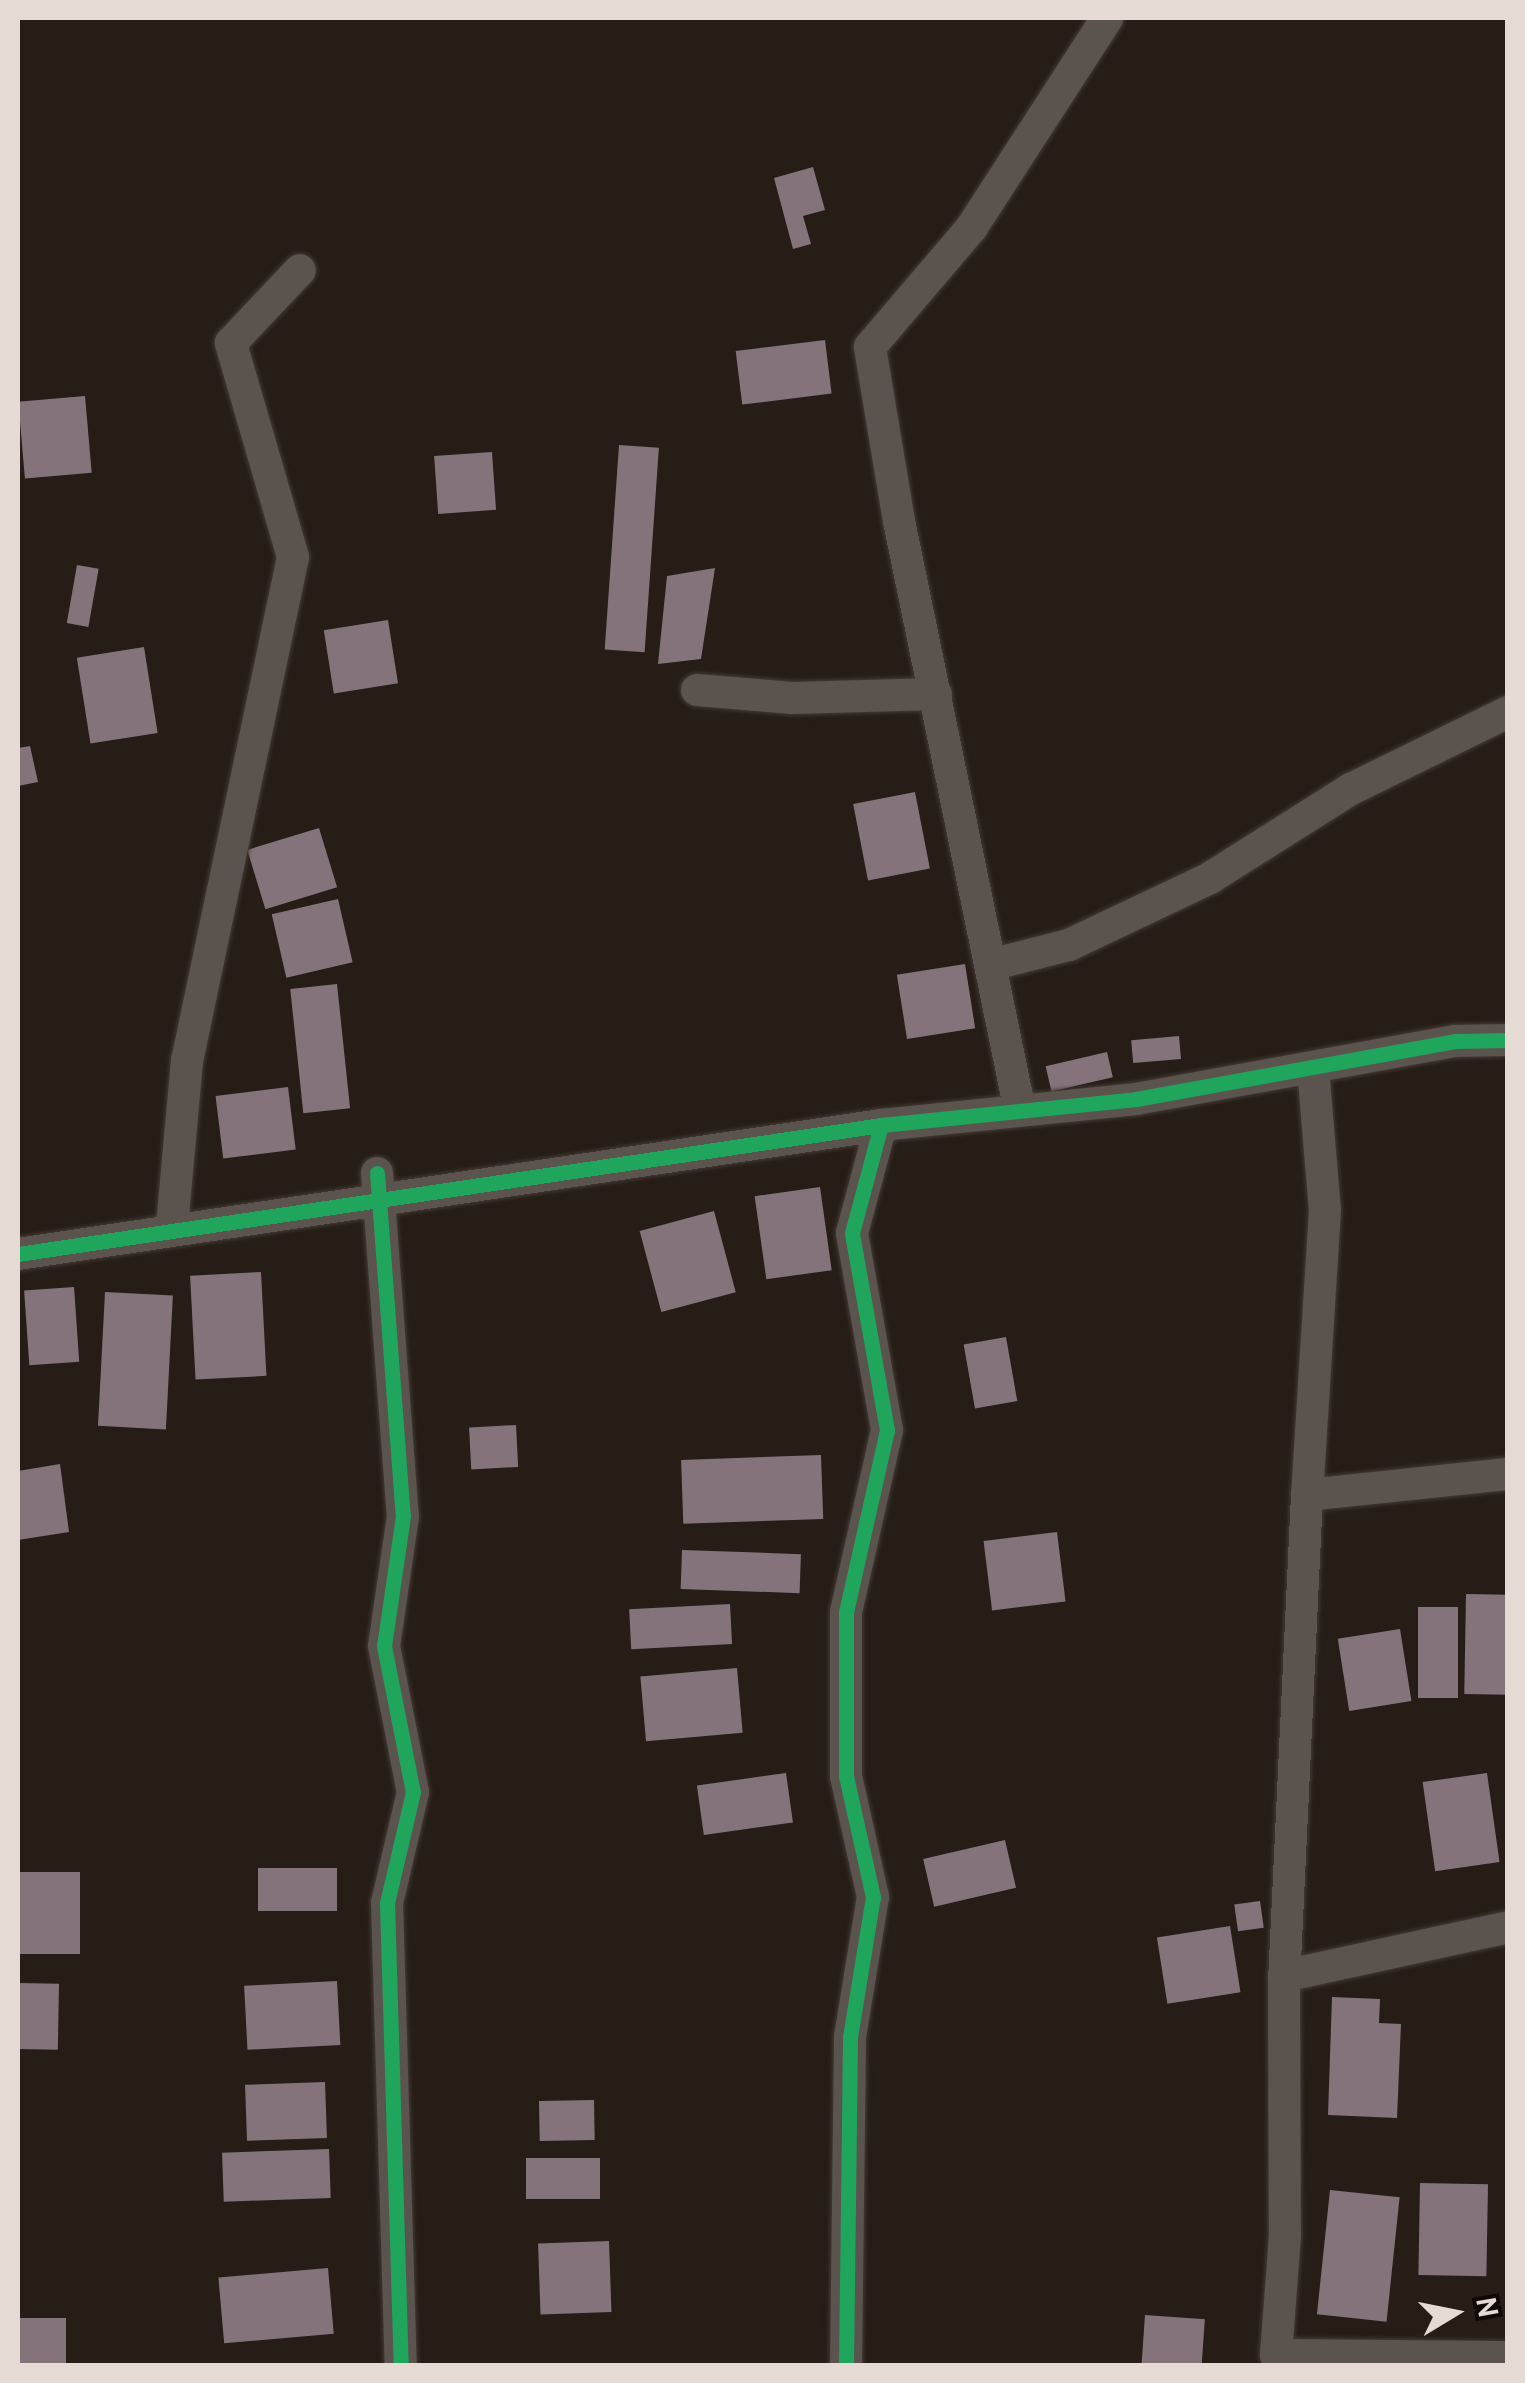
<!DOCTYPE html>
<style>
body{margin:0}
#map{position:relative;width:1525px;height:2383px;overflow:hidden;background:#261d17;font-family:Overpass,sans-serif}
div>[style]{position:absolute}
.building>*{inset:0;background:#85737c;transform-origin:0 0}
.roads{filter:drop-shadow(0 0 2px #423a36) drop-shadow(0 0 2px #423a36)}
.street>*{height:32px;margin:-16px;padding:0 16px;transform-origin:16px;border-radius:16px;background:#5b534e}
.cycleway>*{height:15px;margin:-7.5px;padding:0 7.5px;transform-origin:7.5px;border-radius:7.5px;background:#20a55d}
span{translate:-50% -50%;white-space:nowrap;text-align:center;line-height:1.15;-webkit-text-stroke:10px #0f0805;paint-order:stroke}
.frame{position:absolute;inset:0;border:20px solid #e6dbd4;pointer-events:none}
.north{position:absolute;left:1405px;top:2263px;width:100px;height:100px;-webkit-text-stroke:8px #0f0805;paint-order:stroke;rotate:80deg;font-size:28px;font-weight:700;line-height:40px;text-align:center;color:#e6dbd4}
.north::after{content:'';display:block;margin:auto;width:35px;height:45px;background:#e6dbd4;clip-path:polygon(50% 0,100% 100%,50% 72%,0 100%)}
</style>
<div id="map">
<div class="building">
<i style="clip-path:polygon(813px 167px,825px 210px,803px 216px,811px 244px,793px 249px,774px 178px)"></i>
<i style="left:825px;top:340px;width:54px;height:90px;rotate:83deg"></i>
<i style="left:85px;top:396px;width:77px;height:67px;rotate:85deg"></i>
<i style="left:619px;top:445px;width:40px;height:205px;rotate:4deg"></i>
<i style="left:492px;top:452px;width:58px;height:58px;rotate:86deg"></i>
<i style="left:77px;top:565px;width:22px;height:59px;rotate:10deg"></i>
<i style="clip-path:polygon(715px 568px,701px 659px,658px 664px,667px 576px)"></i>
<i style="left:388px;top:620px;width:64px;height:65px;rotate:81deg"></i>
<i style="left:144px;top:647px;width:87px;height:68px;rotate:81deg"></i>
<i style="clip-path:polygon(30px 746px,38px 782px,18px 786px,18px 748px)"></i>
<i style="left:915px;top:792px;width:78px;height:63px;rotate:79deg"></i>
<i style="left:319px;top:828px;width:62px;height:75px;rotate:73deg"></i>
<i style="left:338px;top:899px;width:65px;height:68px;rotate:77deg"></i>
<i style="left:965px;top:964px;width:65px;height:69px;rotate:81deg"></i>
<i style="left:337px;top:984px;width:125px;height:47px;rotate:84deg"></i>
<i style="left:1179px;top:1036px;width:23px;height:48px;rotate:85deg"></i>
<i style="left:1107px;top:1052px;width:26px;height:63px;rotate:77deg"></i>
<i style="left:288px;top:1087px;width:63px;height:73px;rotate:83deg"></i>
<i style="left:820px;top:1187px;width:84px;height:66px;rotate:82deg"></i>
<i style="left:714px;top:1211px;width:84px;height:77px;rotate:75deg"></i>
<i style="left:261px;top:1272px;width:104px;height:71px;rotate:87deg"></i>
<i style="left:74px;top:1287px;width:75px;height:50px;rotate:86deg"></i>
<i style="left:105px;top:1292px;width:68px;height:134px;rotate:3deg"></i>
<i style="left:1006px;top:1337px;width:65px;height:43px;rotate:80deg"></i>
<i style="left:516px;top:1425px;width:42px;height:47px;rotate:87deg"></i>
<i style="left:821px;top:1455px;width:64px;height:140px;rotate:88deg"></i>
<i style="clip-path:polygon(60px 1464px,69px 1532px,18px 1540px,18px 1471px)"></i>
<i style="left:1057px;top:1532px;width:70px;height:74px;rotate:83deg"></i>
<i style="left:682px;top:1550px;width:119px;height:39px;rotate:2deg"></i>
<i style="left:1466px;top:1594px;width:42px;height:100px;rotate:1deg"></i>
<i style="left:730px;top:1604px;width:40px;height:101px;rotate:87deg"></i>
<i style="left:1418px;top:1607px;width:40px;height:91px"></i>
<i style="left:1400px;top:1629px;width:73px;height:63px;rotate:81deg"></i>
<i style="left:737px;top:1668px;width:65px;height:97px;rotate:85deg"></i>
<i style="left:786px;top:1773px;width:50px;height:90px;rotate:82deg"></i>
<i style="left:1487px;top:1773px;width:90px;height:65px;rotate:82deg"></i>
<i style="left:1005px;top:1840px;width:49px;height:84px;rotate:77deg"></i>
<i style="left:258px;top:1868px;width:79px;height:43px"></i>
<i style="left:18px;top:1872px;width:62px;height:82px"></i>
<i style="left:1260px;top:1901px;width:27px;height:26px;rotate:82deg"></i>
<i style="left:1230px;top:1926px;width:67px;height:74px;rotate:81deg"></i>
<i style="left:337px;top:1981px;width:64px;height:93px;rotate:87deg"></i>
<i style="left:18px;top:1983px;width:41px;height:66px;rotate:1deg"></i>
<i style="clip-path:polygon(1332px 1997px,1380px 1999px,1379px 2023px,1401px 2024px,1397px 2118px,1328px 2115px)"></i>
<i style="left:325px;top:2082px;width:56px;height:80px;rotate:88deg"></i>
<i style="left:594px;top:2100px;width:40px;height:55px;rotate:89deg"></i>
<i style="left:329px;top:2149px;width:49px;height:107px;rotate:88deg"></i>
<i style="left:526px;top:2158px;width:74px;height:41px"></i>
<i style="left:1420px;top:2183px;width:68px;height:92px;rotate:1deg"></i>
<i style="left:1330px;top:2190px;width:70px;height:125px;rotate:6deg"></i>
<i style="left:609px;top:2241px;width:71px;height:71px;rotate:88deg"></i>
<i style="left:328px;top:2268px;width:66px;height:110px;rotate:85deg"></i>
<i style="left:1145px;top:2315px;width:60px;height:51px;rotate:4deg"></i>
<i style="left:66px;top:2318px;width:48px;height:48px;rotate:90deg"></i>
</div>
<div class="roads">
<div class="street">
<i style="left:697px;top:690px;width:96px;rotate:4.8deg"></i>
<i style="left:793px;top:698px;width:143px;rotate:-1.6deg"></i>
<i style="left:994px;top:964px;width:77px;rotate:-14.2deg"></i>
<i style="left:1069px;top:945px;width:156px;rotate:-25.4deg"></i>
<i style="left:1210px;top:878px;width:167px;rotate:-32.3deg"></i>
<i style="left:1351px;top:789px;width:175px;rotate:-26.1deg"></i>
<i style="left:1313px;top:1068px;width:143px;rotate:85.2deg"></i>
<i style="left:1325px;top:1210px;width:286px;rotate:93.6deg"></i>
<i style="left:1307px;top:1495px;width:202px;rotate:-6deg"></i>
<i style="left:1019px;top:1106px;width:597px;rotate:-101.59deg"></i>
<i style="left:899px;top:521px;width:176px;rotate:-99.5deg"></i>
<i style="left:870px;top:347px;width:157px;rotate:-49.6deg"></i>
<i style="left:972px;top:227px;width:249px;rotate:-57.1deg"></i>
<i style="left:377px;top:1173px;width:344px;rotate:85.7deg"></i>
<i style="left:403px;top:1516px;width:131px;rotate:98.3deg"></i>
<i style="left:384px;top:1646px;width:149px;rotate:78.8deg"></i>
<i style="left:413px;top:1792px;width:114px;rotate:103.2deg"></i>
<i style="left:387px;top:1903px;width:463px;rotate:88.3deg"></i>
<i style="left:172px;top:1226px;width:166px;rotate:-84.8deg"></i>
<i style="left:187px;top:1061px;width:515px;rotate:-78.12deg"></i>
<i style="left:293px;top:557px;width:223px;rotate:-106.2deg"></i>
<i style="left:231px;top:343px;width:100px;rotate:-46.6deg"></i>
<i style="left:18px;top:1254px;width:873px;rotate:-8.5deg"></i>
<i style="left:881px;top:1125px;width:256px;rotate:-5.8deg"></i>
<i style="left:1136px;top:1099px;width:324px;rotate:-10.3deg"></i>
<i style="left:1455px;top:1041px;width:53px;rotate:-1.1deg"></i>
<i style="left:1307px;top:1495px;width:482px;rotate:92.7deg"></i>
<i style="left:1284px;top:1976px;width:229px;rotate:-12.3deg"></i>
<i style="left:1284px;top:1976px;width:259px;rotate:89.8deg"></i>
<i style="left:1285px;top:2235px;width:120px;rotate:94.3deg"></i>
<i style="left:1276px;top:2355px;width:232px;rotate:0.5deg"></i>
<i style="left:846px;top:2366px;width:329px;rotate:-89.3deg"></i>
<i style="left:850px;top:2037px;width:142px;rotate:-80.7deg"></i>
<i style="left:873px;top:1897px;width:124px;rotate:-102.6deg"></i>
<i style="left:846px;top:1776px;width:164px;rotate:-90deg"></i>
<i style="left:846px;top:1612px;width:187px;rotate:-77.3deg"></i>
<i style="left:887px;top:1430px;width:200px;rotate:-100.1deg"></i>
<i style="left:852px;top:1233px;width:112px;rotate:-75deg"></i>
</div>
</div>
<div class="cycleway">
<i style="left:377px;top:1173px;width:344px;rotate:85.7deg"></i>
<i style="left:403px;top:1516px;width:131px;rotate:98.3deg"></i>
<i style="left:384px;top:1646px;width:149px;rotate:78.8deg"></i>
<i style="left:413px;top:1792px;width:114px;rotate:103.2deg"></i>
<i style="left:387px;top:1903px;width:463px;rotate:88.3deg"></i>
<i style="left:18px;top:1254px;width:873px;rotate:-8.5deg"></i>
<i style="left:881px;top:1125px;width:256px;rotate:-5.8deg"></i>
<i style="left:1136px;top:1099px;width:324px;rotate:-10.3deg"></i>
<i style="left:1455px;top:1041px;width:53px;rotate:-1.1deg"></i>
<i style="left:846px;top:2366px;width:329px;rotate:-89.3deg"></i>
<i style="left:850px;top:2037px;width:142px;rotate:-80.7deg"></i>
<i style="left:873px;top:1897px;width:124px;rotate:-102.6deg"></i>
<i style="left:846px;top:1776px;width:164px;rotate:-90deg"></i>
<i style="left:846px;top:1612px;width:187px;rotate:-77.3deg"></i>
<i style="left:887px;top:1430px;width:200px;rotate:-100.1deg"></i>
<i style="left:852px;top:1233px;width:112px;rotate:-75deg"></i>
</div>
<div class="frame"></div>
<div class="north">N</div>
</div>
